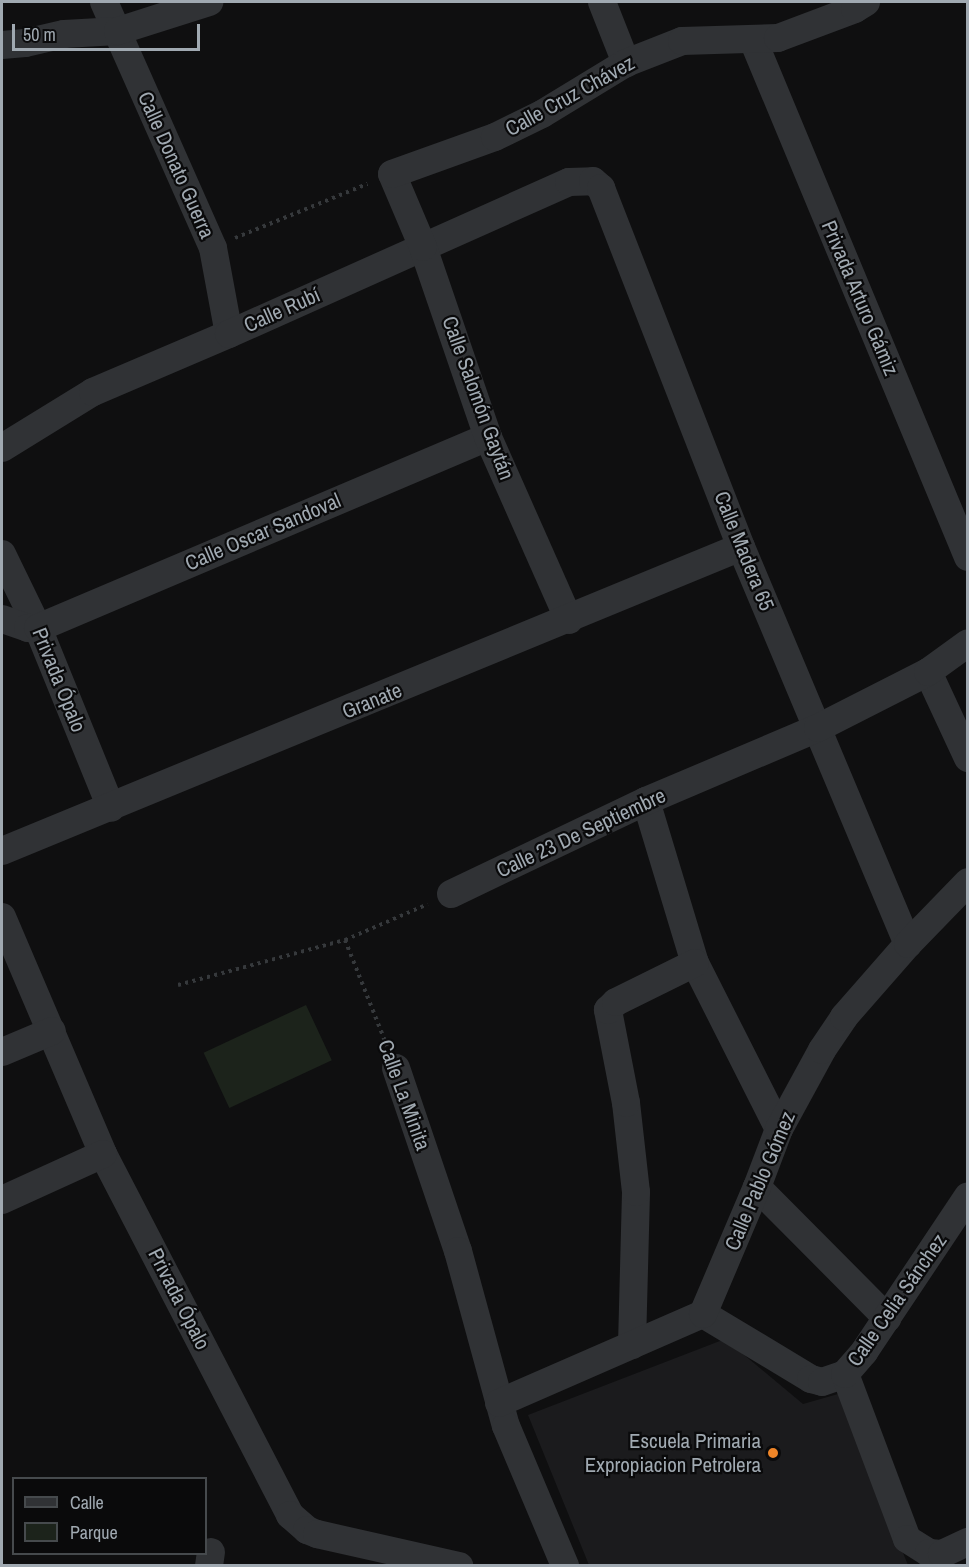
<!DOCTYPE html>
<meta charset="utf-8">
<style>
body{margin:0}
#map{position:relative;width:969px;height:1567px;overflow:hidden;background:#0f0f10;font-family:"Archivo Narrow",sans-serif}
div>[style]{position:absolute}
.built>*{inset:0;background:#1b1b1d}
.green>*{inset:0;background:#1c231b;transform-origin:0 0}
.path>*{height:4px;margin-top:-2px;transform-origin:0;background:repeating-linear-gradient(90deg,#36393c 0 3px,transparent 0 7.5px)}
.minor>*{height:28px;margin:-14px;padding:0 14px;transform-origin:14px;border-radius:14px;background:#303235}
.dots>*{width:16px;height:16px;translate:-50% -50%;box-sizing:border-box;border:3px solid #0a0a0b;border-radius:50%}
span{translate:-50% -50%;white-space:nowrap;text-align:center;line-height:1.15;-webkit-text-stroke:4.5px #0a0a0b;paint-order:stroke}
.street-label{font-size:21px;color:#a0a9b1}
.poi-label{font-size:21px;color:#a0a9b1}
.right{translate:-100% -50%;text-align:right}
.frame{position:absolute;inset:0;border:3px solid #a0a9b1;pointer-events:none}
.legend{position:absolute;left:12px;top:1477px;width:195px;height:78px;box-sizing:border-box;background:#0a0a0b;border:2px solid #464a4d;margin:0;padding:8px 10px;list-style:none;font-size:18px;color:#a0a9b1}
.legend li{display:flex;align-items:center;gap:12px;height:30px}
.legend b{width:30px;border:2px solid #464a4d}
.scale{position:absolute;left:12px;top:24px;width:188px;height:27px;box-sizing:border-box;border:3px solid #a0a9b1;border-top:0;padding-left:8px;font-size:18px;line-height:21px;white-space:nowrap;color:#a0a9b1;-webkit-text-stroke:4px #0a0a0b;paint-order:stroke}
</style>
<div id="map">
<div class="built">
<i style="clip-path:polygon(725px 1339px,803px 1404px,838px 1394px,908px 1565px,589px 1565px,528px 1415px)"></i>
</div>
<div class="green">
<i style="left:306px;top:1005px;width:61px;height:113px;rotate:65deg"></i>
</div>
<div class="path">
<i style="left:235px;top:238px;width:143px;rotate:-22.2deg"></i>
<i style="left:345px;top:940px;width:114px;rotate:68.4deg"></i>
<i style="left:178px;top:985px;width:173px;rotate:-15.1deg"></i>
<i style="left:345px;top:940px;width:90px;rotate:-23.4deg"></i>
</div>
<div class="minor">
<i style="left:104px;top:2px;width:269px;rotate:66.1deg"></i>
<i style="left:213px;top:248px;width:87px;rotate:79.5deg"></i>
<i style="left:602px;top:2px;width:66px;rotate:68.5deg"></i>
<i style="left:753px;top:40px;width:560px;rotate:67.42deg"></i>
<i style="left:2px;top:45px;width:23px;rotate:-5deg"></i>
<i style="left:25px;top:43px;width:40px;rotate:-13deg"></i>
<i style="left:64px;top:34px;width:54px;rotate:-3.2deg"></i>
<i style="left:118px;top:31px;width:96px;rotate:-17.7deg"></i>
<i style="left:2px;top:448px;width:107px;rotate:-31.6deg"></i>
<i style="left:93px;top:392px;width:148px;rotate:-23.1deg"></i>
<i style="left:229px;top:334px;width:372px;rotate:-24.1deg"></i>
<i style="left:569px;top:182px;width:24px;rotate:-2deg"></i>
<i style="left:593px;top:181px;width:11px;rotate:41deg"></i>
<i style="left:601px;top:188px;width:385px;rotate:68.7deg"></i>
<i style="left:741px;top:547px;width:431px;rotate:67.2deg"></i>
<i style="left:2px;top:554px;width:82px;rotate:64.1deg"></i>
<i style="left:38px;top:628px;width:194px;rotate:67.9deg"></i>
<i style="left:2px;top:619px;width:28px;rotate:19deg"></i>
<i style="left:28px;top:628px;width:10px"></i>
<i style="left:38px;top:628px;width:489px;rotate:-23deg"></i>
<i style="left:569px;top:620px;width:200px;rotate:-113.9deg"></i>
<i style="left:488px;top:437px;width:201px;rotate:-108.9deg"></i>
<i style="left:423px;top:247px;width:79px;rotate:-113deg"></i>
<i style="left:392px;top:174px;width:109px;rotate:-19.8deg"></i>
<i style="left:495px;top:137px;width:52px;rotate:-26.1deg"></i>
<i style="left:542px;top:114px;width:98px;rotate:-31.3deg"></i>
<i style="left:626px;top:63px;width:60px;rotate:-21.4deg"></i>
<i style="left:682px;top:41px;width:96px;rotate:-1.8deg"></i>
<i style="left:778px;top:38px;width:82px;rotate:-20.6deg"></i>
<i style="left:855px;top:9px;width:13px;rotate:-32deg"></i>
<i style="left:928px;top:672px;width:95px;rotate:65.1deg"></i>
<i style="left:646px;top:801px;width:169px;rotate:73.2deg"></i>
<i style="left:695px;top:963px;width:186px;rotate:63.2deg"></i>
<i style="left:2px;top:851px;width:799px;rotate:-22.36deg"></i>
<i style="left:451px;top:894px;width:216px;rotate:-25.5deg"></i>
<i style="left:646px;top:801px;width:187px;rotate:-23deg"></i>
<i style="left:818px;top:728px;width:123px;rotate:-27deg"></i>
<i style="left:928px;top:672px;width:49px;rotate:-35.9deg"></i>
<i style="left:2px;top:917px;width:258px;rotate:66.9deg"></i>
<i style="left:103px;top:1154px;width:407px;rotate:62.6deg"></i>
<i style="left:290px;top:1515px;width:23px;rotate:41deg"></i>
<i style="left:307px;top:1530px;width:11px;rotate:22deg"></i>
<i style="left:317px;top:1534px;width:146px;rotate:12.7deg"></i>
<i style="left:2px;top:1052px;width:54px;rotate:-22.8deg"></i>
<i style="left:396px;top:1068px;width:193px;rotate:71.3deg"></i>
<i style="left:458px;top:1251px;width:181px;rotate:74.7deg"></i>
<i style="left:506px;top:1426px;width:152px;rotate:67.1deg"></i>
<i style="left:757px;top:1187px;width:185px;rotate:45.2deg"></i>
<i style="left:2px;top:1200px;width:111px;rotate:-24.5deg"></i>
<i style="left:703px;top:1314px;width:126px;rotate:31deg"></i>
<i style="left:811px;top:1379px;width:11px;rotate:15deg"></i>
<i style="left:822px;top:1382px;width:24px;rotate:-19deg"></i>
<i style="left:845px;top:1374px;width:176px;rotate:69.4deg"></i>
<i style="left:907px;top:1539px;width:26px;rotate:32deg"></i>
<i style="left:929px;top:1553px;width:13px;rotate:4deg"></i>
<i style="left:942px;top:1554px;width:29px;rotate:-25deg"></i>
<i style="left:632px;top:1345px;width:153px;rotate:-88.5deg"></i>
<i style="left:636px;top:1192px;width:90px;rotate:-96.4deg"></i>
<i style="left:626px;top:1103px;width:95px;rotate:-101deg"></i>
<i style="left:608px;top:1010px;width:11px;rotate:-45deg"></i>
<i style="left:616px;top:1002px;width:88px;rotate:-26.3deg"></i>
<i style="left:845px;top:1374px;width:29px;rotate:-49deg"></i>
<i style="left:864px;top:1352px;width:187px;rotate:-56.3deg"></i>
<i style="left:499px;top:1403px;width:223px;rotate:-23.6deg"></i>
<i style="left:703px;top:1314px;width:138px;rotate:-67deg"></i>
<i style="left:757px;top:1187px;width:62px;rotate:-69.2deg"></i>
<i style="left:779px;top:1129px;width:90px;rotate:-61.4deg"></i>
<i style="left:822px;top:1050px;width:40px;rotate:-56deg"></i>
<i style="left:844px;top:1017px;width:97px;rotate:-48.8deg"></i>
<i style="left:908px;top:944px;width:86px;rotate:-45.9deg"></i>
<i style="left:209px;top:1566px;width:14px;rotate:-82deg"></i>
</div>
<div class="dots">
<i style="left:773px;top:1453px;background:#ef8528"></i>
</div>
<div class="street-label">
<span style="left:570px;top:96px;rotate:-29deg">Calle Cruz Chávez</span>
<span style="left:176px;top:165px;rotate:66deg">Calle Donato Guerra</span>
<span style="left:860px;top:298px;rotate:67deg">Privada Arturo Gámiz</span>
<span style="left:282px;top:310px;rotate:-24deg">Calle Rubí</span>
<span style="left:478px;top:398px;rotate:70deg">Calle Salomón Gaytán</span>
<span style="left:263px;top:532px;rotate:-23deg">Calle Oscar Sandoval</span>
<span style="left:744px;top:551px;rotate:68deg">Calle Madera 65</span>
<span style="left:59px;top:680px;rotate:68deg">Privada Ópalo</span>
<span style="left:372px;top:701px;rotate:-22deg">Granate</span>
<span style="left:581px;top:833px;rotate:-25deg">Calle 23 De Septiembre</span>
<span style="left:404px;top:1095px;rotate:70deg">Calle La Minita</span>
<span style="left:760px;top:1181px;rotate:-67deg">Calle Pablo Gómez</span>
<span style="left:179px;top:1299px;rotate:63deg">Privada Ópalo</span>
<span style="left:897px;top:1300px;rotate:-55deg">Calle Celia Sánchez</span>
</div>
<div class="poi-label">
<span class="right" style="left:761px;top:1453px">Escuela Primaria<br>Expropiacion Petrolera</span>
</div>
<div class="frame"></div>
<ul class="legend">
<li><b style="height:8px;background:#303235"></b>Calle</li>
<li><b style="height:16px;background:#1c231b"></b>Parque</li>
</ul>
<div class="scale">50 m</div>
</div>
